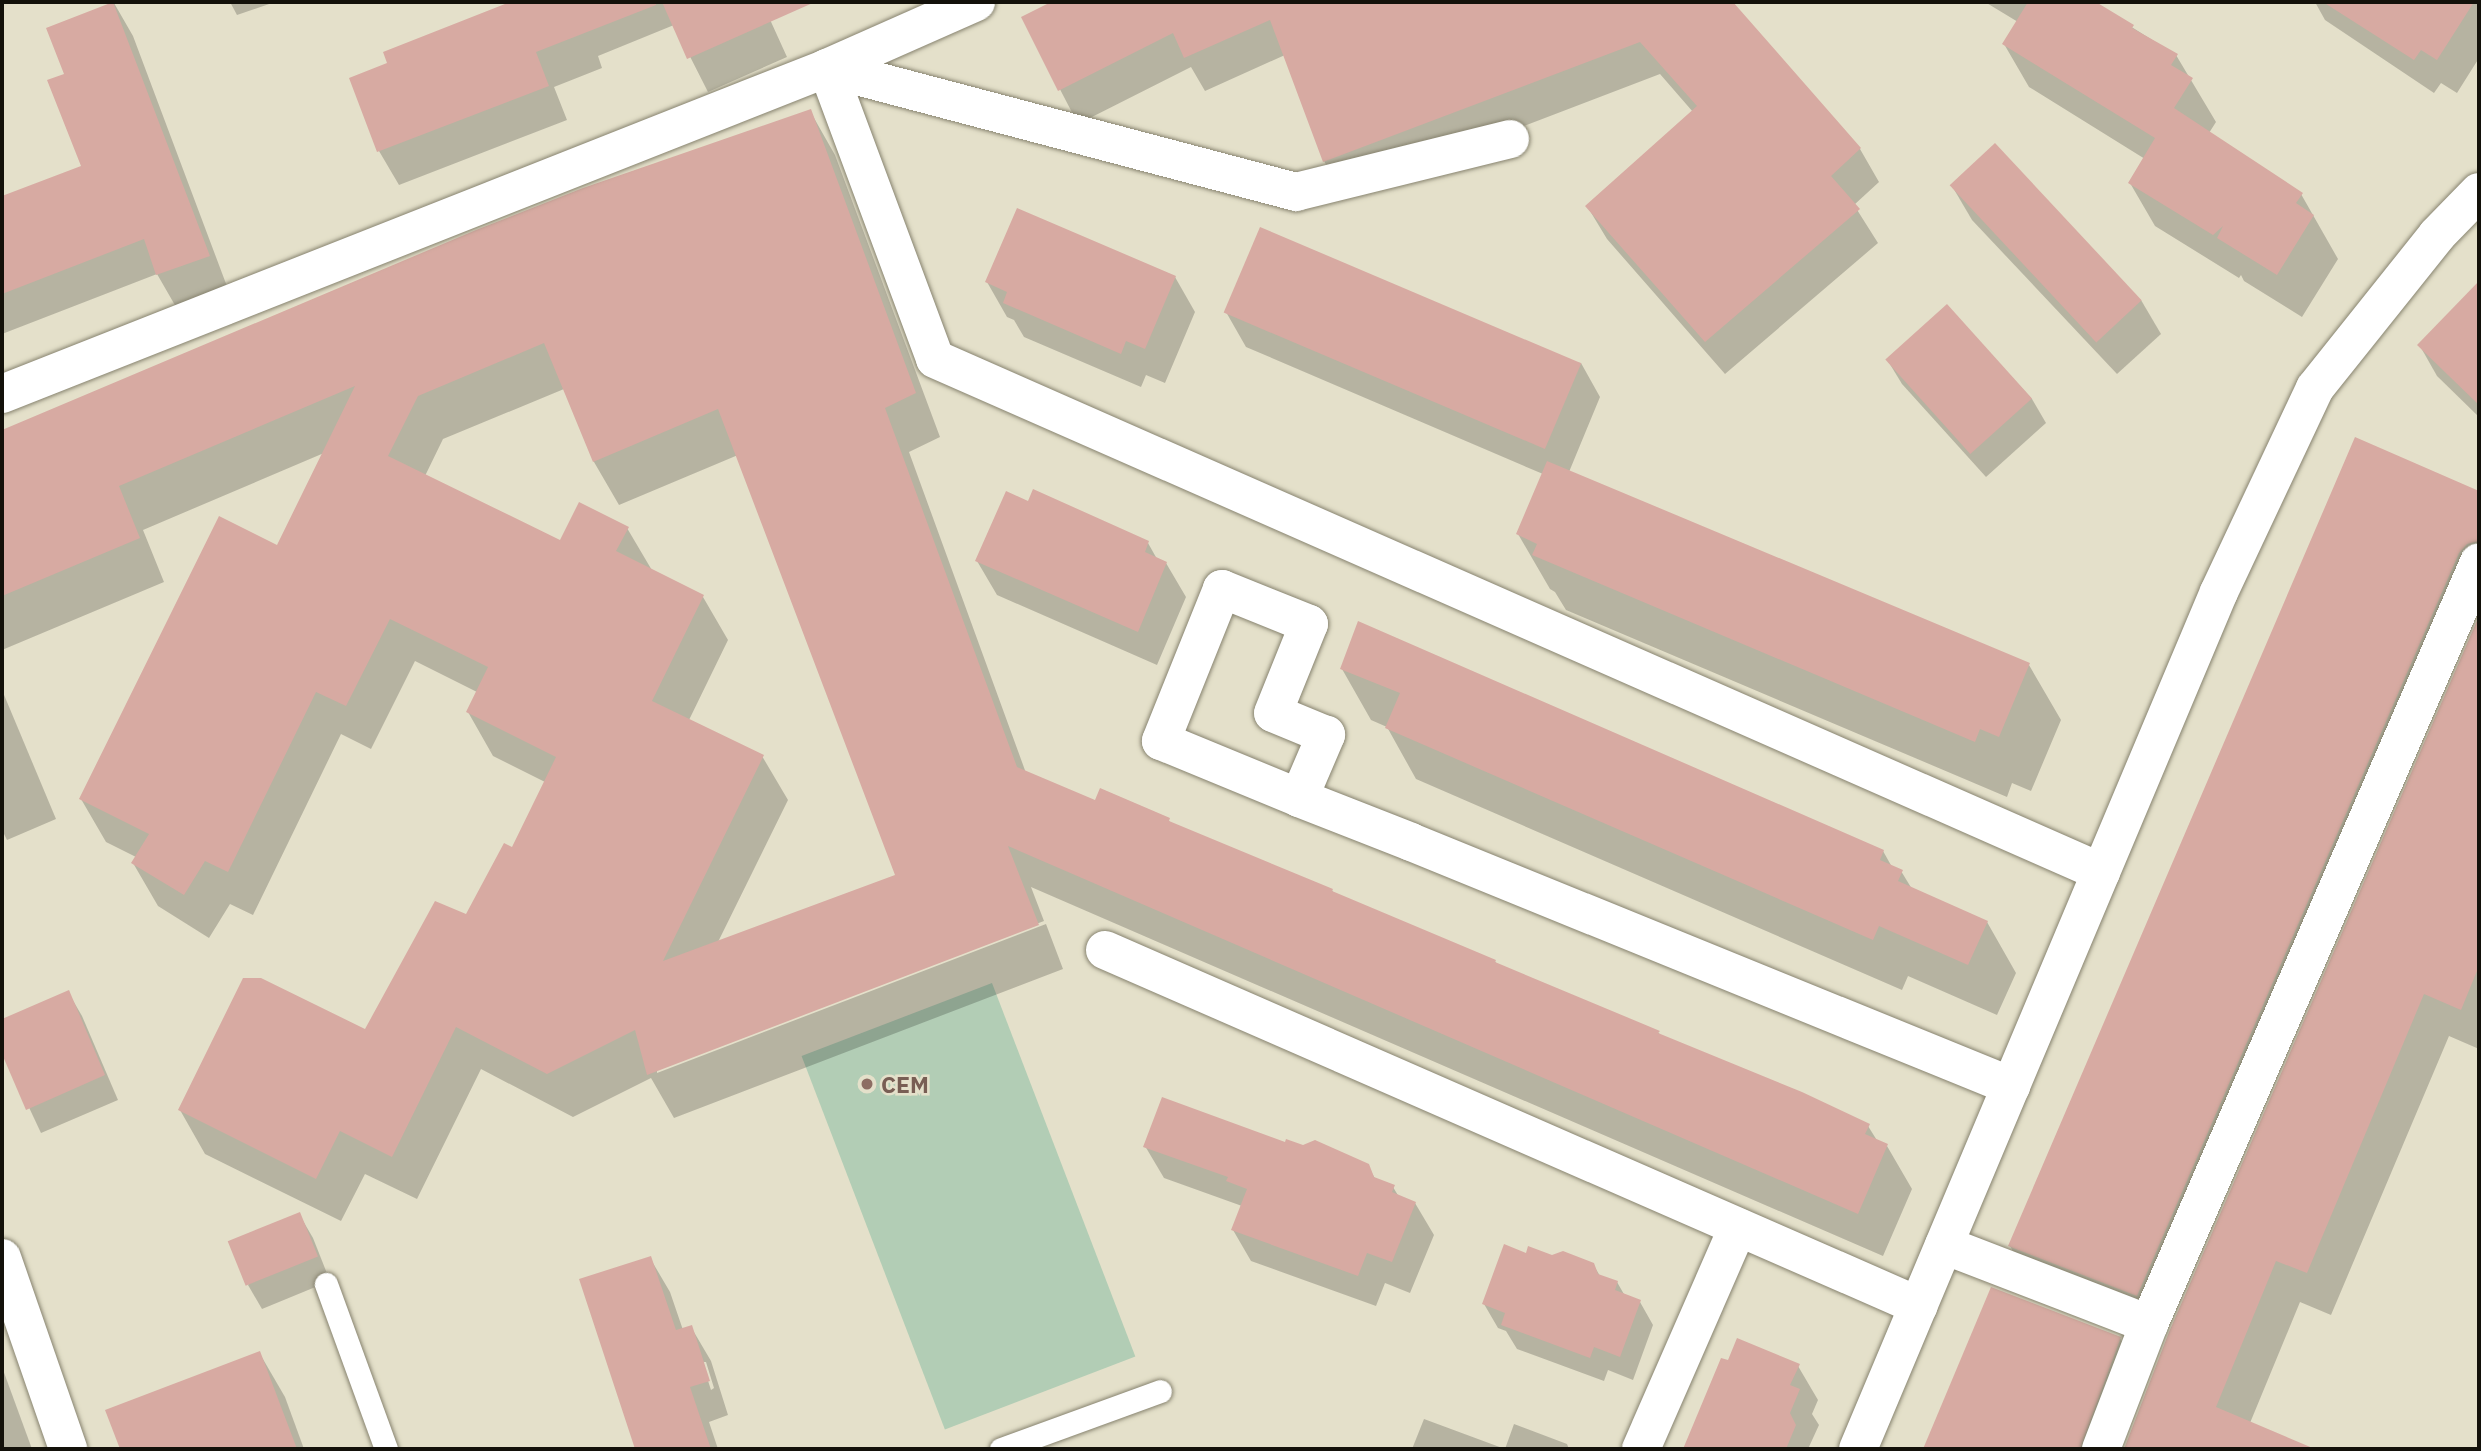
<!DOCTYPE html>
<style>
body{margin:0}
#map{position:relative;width:2481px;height:1451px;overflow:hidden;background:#e4e0ca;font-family:"IBM Plex Sans",sans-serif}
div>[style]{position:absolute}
.green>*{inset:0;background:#b2cdb5;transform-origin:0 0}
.shadow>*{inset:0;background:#0003}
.building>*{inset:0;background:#d7aaa2;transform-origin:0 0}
.roads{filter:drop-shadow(0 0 2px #87836f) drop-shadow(0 0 2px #87836f)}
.lane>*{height:23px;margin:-11.5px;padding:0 11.5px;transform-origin:11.5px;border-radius:11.5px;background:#fff}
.street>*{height:38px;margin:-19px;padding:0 19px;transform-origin:19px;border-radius:19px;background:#fff}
.dots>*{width:19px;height:19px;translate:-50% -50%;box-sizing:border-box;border:4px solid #e4e0ca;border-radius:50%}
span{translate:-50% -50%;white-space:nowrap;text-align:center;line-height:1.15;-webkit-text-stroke:5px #e4e0ca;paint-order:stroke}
.education-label{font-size:23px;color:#785e54;font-weight:700}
.left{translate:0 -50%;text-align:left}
.frame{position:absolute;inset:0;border:4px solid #13110a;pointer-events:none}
</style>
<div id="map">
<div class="green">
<i style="left:992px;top:983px;width:400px;height:204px;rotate:69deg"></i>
</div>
<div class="shadow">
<i style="clip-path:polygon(230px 2px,275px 2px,237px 15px)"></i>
<i style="clip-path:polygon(515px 2px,762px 2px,787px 57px,708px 92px,674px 25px,598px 56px,602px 68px,554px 87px,567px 120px,399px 185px,379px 151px,389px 64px,385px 53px)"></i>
<i style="clip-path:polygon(1054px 2px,1730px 2px,1860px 149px,1879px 182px,1854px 205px,1878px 243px,1725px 374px,1607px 239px,1587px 206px,1693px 112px,1660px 74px,1344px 195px,1324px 161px,1285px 55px,1205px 91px,1191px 67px,1078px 124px,1023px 18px)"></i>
<i style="clip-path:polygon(1985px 2px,2092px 2px,2176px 55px,2216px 122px,2209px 133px,2301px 194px,2338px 259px,2302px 317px,2244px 281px,2241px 275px,2239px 278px,2155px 226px,2130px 183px,2145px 159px,2029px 87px,2004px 44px,2018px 22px)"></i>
<i style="clip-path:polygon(2315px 2px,2477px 2px,2479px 58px,2457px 93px,2441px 83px,2434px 93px,2325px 20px)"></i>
<i style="clip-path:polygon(114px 3px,133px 36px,228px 289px,176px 307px,157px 274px,2px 334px,2px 197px,83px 167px,66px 75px,48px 29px)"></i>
<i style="clip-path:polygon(evenodd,810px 111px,835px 155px,940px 437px,909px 452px,1026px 773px,1096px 802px,1168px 820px,1171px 823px,1332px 890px,1334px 894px,1495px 961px,1497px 965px,1658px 1032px,1661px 1036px,1868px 1126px,1878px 1142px,1887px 1146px,1912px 1189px,1883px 1256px,1031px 887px,1044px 921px,657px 1069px,657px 1073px,1046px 924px,1063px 969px,674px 1118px,651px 1078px,573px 1117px,481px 1069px,417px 1199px,365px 1174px,341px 1221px,205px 1154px,180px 1110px,366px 1032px,466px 916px,513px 850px,545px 782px,493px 756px,468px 712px,477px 692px,415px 661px,371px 749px,341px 734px,253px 915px,230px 904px,209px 938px,158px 906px,133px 863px,136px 857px,106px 842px,81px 799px,278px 547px,324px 453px,143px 530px,164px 582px,2px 650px,2px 432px,476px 232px,810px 111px,564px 389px,594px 462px,619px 505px,738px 455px,897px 876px,718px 942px,788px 800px,762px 756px,689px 720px,728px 640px,703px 597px,653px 572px,627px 528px,561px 542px,425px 476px,443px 439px,564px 389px)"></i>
<i style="clip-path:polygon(1952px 186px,2141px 300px,2161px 334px,2117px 374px,1972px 220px)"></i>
<i style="clip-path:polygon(1175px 277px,1195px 312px,1165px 383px,1146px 375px,1141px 387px,1024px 337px,1014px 320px,1007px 317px,987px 282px)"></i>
<i style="clip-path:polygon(2479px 284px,2479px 417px,2437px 376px,2420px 346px)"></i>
<i style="clip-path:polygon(1947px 307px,2032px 399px,2046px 423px,1986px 477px,1902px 384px,1888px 361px)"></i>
<i style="clip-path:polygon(1226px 312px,1581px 363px,1600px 397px,1569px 472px,2029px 665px,2061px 720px,2031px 791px,2012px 783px,2007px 797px,1566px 610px,1555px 592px,1550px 589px,1518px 534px,1543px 474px,1246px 347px)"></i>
<i style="clip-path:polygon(2473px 490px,2479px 501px,2479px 604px,2162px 1337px,2035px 1289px,2010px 1246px)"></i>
<i style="clip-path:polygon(1148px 543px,1157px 559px,1166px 563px,1186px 597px,1157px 665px,997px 595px,977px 561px)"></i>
<i style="clip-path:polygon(2479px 621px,2479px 1049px,2449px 1036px,2331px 1315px,2300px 1302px,2250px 1423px,2289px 1439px,2296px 1449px,2126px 1449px,2171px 1333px)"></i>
<i style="clip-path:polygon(1359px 623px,1883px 851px,1892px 867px,1901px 871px,1912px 889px,1987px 922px,2016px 973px,1997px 1015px,1908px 976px,1902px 990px,1416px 779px,1387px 727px,1371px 720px,1342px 669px)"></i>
<i style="clip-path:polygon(2px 690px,56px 819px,7px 840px,2px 830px)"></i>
<i style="clip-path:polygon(68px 992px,82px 1016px,118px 1100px,41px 1133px,2px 1050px,2px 1021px)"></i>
<i style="clip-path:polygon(1286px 1144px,1367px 1165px,1376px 1180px,1393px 1187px,1399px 1197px,1415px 1203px,1434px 1235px,1410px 1293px,1385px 1283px,1376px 1306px,1251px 1261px,1233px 1230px,1242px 1206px,1164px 1178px,1145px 1146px)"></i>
<i style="clip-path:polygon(299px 1214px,313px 1238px,330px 1281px,262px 1309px,248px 1285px)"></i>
<i style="clip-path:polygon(1527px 1255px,1593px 1264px,1600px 1276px,1617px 1282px,1625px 1296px,1640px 1302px,1653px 1325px,1633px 1380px,1608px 1370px,1604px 1381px,1517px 1349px,1506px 1331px,1498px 1328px,1484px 1304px)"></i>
<i style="clip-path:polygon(evenodd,650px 1258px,670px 1292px,683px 1330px,691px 1327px,711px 1361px,728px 1415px,709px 1422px,718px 1449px,637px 1449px,582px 1280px,650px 1258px,702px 1362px,706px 1362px,714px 1388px,711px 1390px,702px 1362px)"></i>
<i style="clip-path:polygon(1992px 1289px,2120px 1338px,2144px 1380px,2119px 1449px,1925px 1449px)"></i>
<i style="clip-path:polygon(260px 1354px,285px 1397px,304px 1449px,122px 1449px,107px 1411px)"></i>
<i style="clip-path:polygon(1722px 1360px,1798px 1366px,1818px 1400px,1812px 1414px,1819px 1425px,1808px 1449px,1685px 1449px)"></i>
<i style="clip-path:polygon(2px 1367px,32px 1449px,2px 1449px)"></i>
<i style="clip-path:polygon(1424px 1419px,1505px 1449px,1514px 1424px,1567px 1444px,1569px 1449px,1412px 1449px)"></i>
</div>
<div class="building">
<i style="clip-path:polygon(113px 2px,210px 256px,156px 275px,144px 239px,2px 294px,2px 196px,81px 166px,47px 80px,64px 74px,46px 28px)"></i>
<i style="clip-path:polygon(510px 2px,656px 2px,656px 5px,536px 52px,549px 86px,377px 152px,349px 78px,387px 63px,383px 52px)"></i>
<i style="clip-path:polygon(662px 2px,815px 2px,687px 59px)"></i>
<i style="clip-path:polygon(1051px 2px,1733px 2px,1861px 148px,1831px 176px,1860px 209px,1705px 342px,1585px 206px,1697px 106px,1640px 42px,1323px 162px,1270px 20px,1184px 58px,1173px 33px,1058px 91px,1021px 17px)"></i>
<i style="clip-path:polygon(2028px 2px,2096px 2px,2134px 25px,2132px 28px,2178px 54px,2171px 65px,2193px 78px,2174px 108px,2303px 193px,2296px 203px,2314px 215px,2277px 275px,2217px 238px,2223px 226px,2213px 235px,2128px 183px,2155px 138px,2002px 44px)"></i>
<i style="clip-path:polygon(2323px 2px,2474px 2px,2437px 60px,2421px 50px,2414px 60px)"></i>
<i style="clip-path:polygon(evenodd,811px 109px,916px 393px,885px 408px,1017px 767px,1095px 800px,1100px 788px,1170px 818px,1169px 821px,1333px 889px,1332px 891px,1496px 960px,1495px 962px,1660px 1031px,1658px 1033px,1802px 1092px,1870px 1124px,1865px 1134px,1888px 1144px,1858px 1214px,1008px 846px,1039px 925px,647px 1075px,635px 1030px,547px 1074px,456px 1027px,392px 1157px,340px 1131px,316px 1179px,178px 1110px,243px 978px,261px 978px,365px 1029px,435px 901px,466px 914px,504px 843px,512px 847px,556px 757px,466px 712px,488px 667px,390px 619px,346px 706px,316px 692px,228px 872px,205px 861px,184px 895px,131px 863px,149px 834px,79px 799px,219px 516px,277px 545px,355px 386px,119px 486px,140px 538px,2px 596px,2px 430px,476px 230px,583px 188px,811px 109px,544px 343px,593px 462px,718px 409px,895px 875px,663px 961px,764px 755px,652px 701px,704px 595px,616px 551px,629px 527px,579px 502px,560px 540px,388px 456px,418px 396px,544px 343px)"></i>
<i style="left:1995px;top:143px;width:215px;height:62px;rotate:47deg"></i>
<i style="clip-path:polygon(1017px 208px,1176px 276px,1145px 349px,1126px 341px,1121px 354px,1003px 303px,1007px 292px,985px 282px)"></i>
<i style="left:1260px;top:227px;width:349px;height:93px;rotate:23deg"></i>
<i style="clip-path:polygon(2479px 281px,2479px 405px,2417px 345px)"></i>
<i style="left:1947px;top:304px;width:127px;height:83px;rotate:48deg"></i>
<i style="clip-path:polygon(2355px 437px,2479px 491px,2479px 541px,2467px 544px,2459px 553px,2137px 1296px,2008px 1246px)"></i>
<i style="clip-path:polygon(1547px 461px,2030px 663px,1999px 737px,1980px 729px,1975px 742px,1532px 555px,1537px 544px,1516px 534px)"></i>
<i style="clip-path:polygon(1033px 489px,1149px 541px,1145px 552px,1167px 562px,1138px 632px,975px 561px,1006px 491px,1028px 501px)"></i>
<i style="clip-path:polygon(2479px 616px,2479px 966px,2461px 1010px,2424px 994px,2307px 1273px,2276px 1261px,2216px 1407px,2315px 1449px,2124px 1449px,2169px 1332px)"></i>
<i style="clip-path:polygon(1358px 621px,1884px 850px,1880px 860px,1903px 870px,1898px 881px,1988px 921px,1968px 965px,1879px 926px,1873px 940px,1385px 728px,1400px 693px,1340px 669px)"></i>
<i style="clip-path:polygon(69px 990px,105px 1075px,26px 1110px,2px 1054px,2px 1019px)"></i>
<i style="clip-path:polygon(1162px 1097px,1285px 1142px,1286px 1139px,1303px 1145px,1315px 1140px,1369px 1164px,1374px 1177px,1395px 1185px,1392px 1192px,1416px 1202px,1392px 1262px,1367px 1253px,1358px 1276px,1231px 1230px,1247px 1189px,1226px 1181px,1228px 1177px,1143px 1147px)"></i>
<i style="left:300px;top:1212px;width:48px;height:78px;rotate:68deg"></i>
<i style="clip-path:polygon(1504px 1244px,1526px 1253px,1528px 1246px,1552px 1255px,1563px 1251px,1594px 1263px,1598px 1274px,1618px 1281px,1615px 1290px,1641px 1300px,1620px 1357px,1594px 1347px,1590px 1358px,1501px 1325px,1505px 1313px,1482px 1304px)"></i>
<i style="clip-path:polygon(651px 1256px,676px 1330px,692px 1325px,710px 1381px,690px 1387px,711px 1449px,635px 1449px,579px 1279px)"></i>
<i style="clip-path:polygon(1991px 1287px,2121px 1337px,2080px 1449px,1923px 1449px)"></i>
<i style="clip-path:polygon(1737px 1338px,1800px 1364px,1790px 1385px,1800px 1389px,1790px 1413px,1796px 1425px,1786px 1449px,1683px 1449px,1721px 1358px,1728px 1360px)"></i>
<i style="clip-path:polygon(260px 1351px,297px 1449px,120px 1449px,105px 1410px)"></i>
</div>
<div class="roads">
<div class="lane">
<i style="left:326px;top:1284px;width:176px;rotate:70deg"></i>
<i style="left:1001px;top:1449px;width:169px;rotate:-20deg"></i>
</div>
<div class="street">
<i style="left:1510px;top:139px;width:220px;rotate:166.1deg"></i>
<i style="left:1296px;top:192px;width:485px;rotate:-165.2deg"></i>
<i style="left:827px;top:68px;width:310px;rotate:69.6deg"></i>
<i style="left:935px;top:359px;width:1274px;rotate:23.75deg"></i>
<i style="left:2px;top:394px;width:887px;rotate:-21.56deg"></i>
<i style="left:827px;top:68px;width:163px;rotate:-23.9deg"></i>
<i style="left:1299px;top:798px;width:69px;rotate:-66.8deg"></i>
<i style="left:1326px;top:735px;width:57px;rotate:-157.5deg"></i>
<i style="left:1273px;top:713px;width:96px;rotate:-68deg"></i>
<i style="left:1309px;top:624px;width:94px;rotate:-158.1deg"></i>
<i style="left:1222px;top:589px;width:164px;rotate:111.9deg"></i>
<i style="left:1161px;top:741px;width:149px;rotate:22.4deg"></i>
<i style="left:1299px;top:798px;width:120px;rotate:21.4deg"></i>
<i style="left:1411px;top:842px;width:648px;rotate:22.13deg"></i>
<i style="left:1105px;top:950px;width:888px;rotate:23.62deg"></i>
<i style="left:1944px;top:1245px;width:220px;rotate:21.1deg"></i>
<i style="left:2px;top:1258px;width:202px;rotate:70.9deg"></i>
<i style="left:1641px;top:1449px;width:242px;rotate:-66.4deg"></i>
<i style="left:1858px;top:1449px;width:930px;rotate:-67.16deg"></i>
<i style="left:2219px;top:592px;width:225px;rotate:-64.8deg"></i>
<i style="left:2315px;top:388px;width:196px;rotate:-51.4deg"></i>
<i style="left:2437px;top:235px;width:60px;rotate:-45.7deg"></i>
<i style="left:2101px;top:1449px;width:134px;rotate:-69deg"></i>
<i style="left:2149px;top:1324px;width:830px;rotate:-66.58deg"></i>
</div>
</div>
<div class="dots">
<i style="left:867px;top:1084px;background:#8d6e63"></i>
</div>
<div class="education-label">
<span class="left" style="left:881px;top:1084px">CEM</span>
</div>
<div class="frame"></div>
</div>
